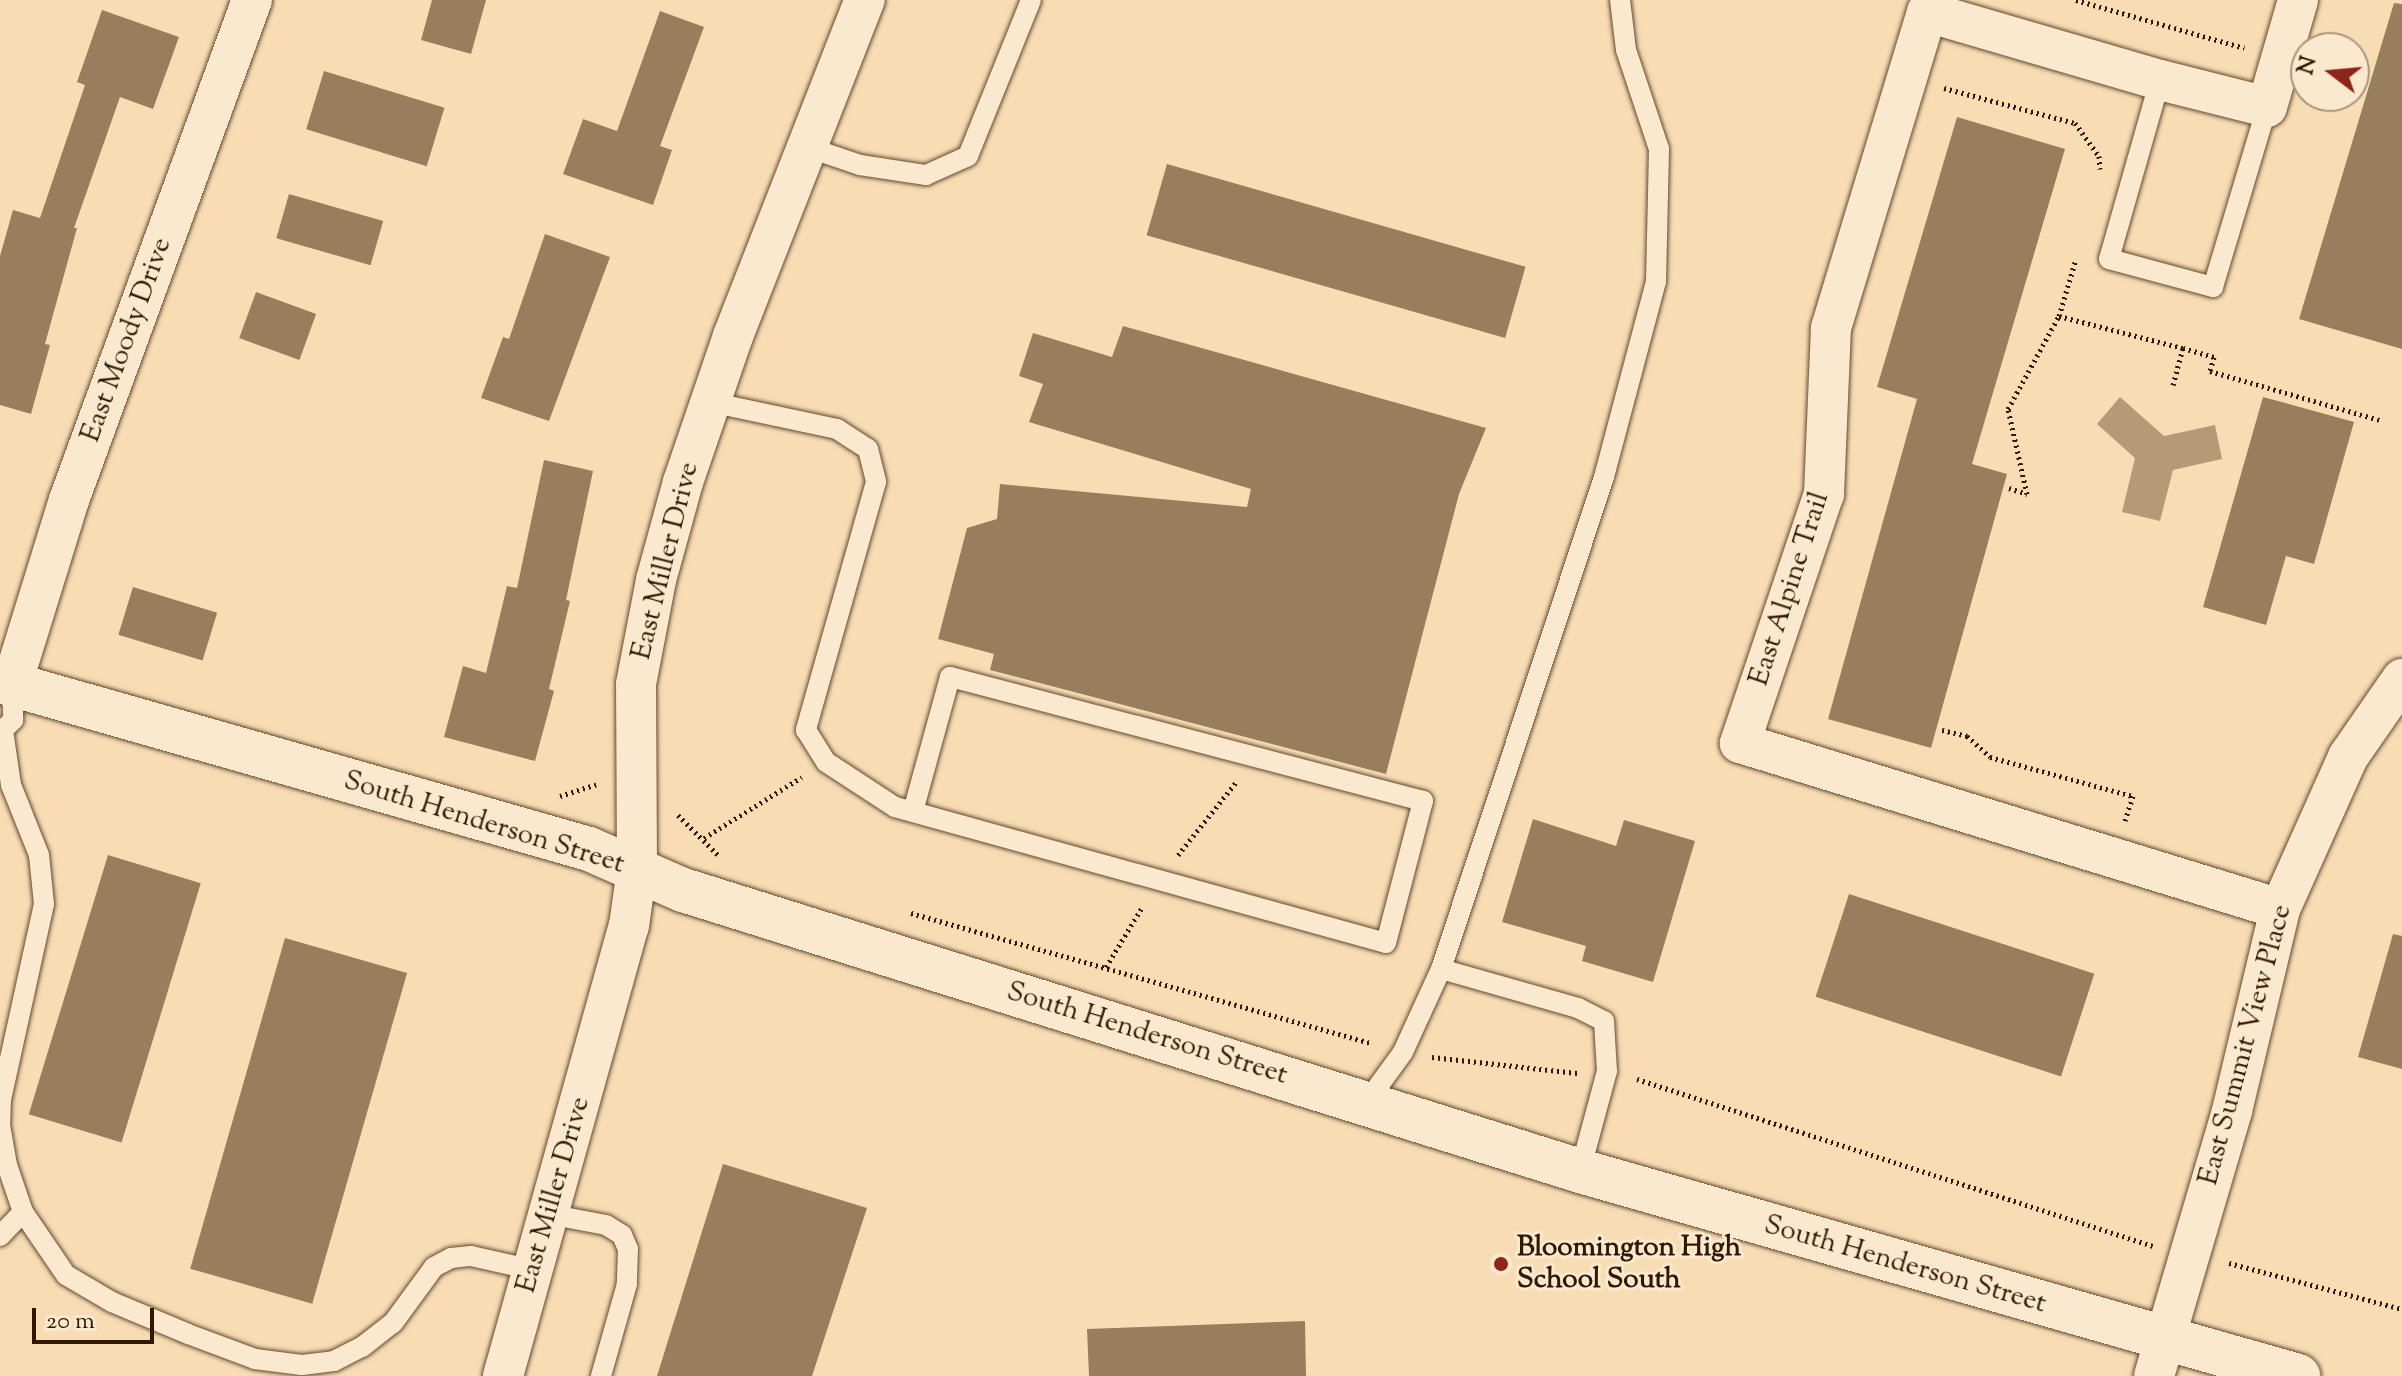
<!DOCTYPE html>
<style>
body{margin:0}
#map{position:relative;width:2402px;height:1376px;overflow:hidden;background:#f8ddb4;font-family:"Sorts Mill Goudy",serif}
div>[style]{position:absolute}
.water>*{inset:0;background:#b59a77}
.building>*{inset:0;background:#997e5e;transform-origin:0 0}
.path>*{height:5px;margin-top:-2.5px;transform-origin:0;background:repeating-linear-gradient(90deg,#321701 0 2px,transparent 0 6px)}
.roads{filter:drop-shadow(0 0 2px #64482e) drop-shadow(0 0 2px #64482e)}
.service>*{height:20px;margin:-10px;padding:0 10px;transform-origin:10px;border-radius:10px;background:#fae9ce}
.minor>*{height:40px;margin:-20px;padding:0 20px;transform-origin:20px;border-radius:20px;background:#fae9ce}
.tertiary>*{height:44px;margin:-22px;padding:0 22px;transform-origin:22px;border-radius:22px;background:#fae9ce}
.dots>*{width:22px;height:22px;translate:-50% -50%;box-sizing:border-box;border:4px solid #fae9ce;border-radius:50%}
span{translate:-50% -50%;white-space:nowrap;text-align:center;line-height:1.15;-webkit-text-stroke:6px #fae9ce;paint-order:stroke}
.street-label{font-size:28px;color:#321701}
.poi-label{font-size:28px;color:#321701;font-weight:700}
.left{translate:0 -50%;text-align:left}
.north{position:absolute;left:2290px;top:32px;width:80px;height:80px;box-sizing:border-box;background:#fae9ce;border:2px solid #aa957c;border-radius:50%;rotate:286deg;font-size:22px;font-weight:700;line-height:32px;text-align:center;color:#321701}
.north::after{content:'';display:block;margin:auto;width:28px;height:36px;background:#8f2418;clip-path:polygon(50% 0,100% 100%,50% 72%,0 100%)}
.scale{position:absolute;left:32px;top:1308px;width:122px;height:36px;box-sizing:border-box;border:4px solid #321701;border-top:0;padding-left:10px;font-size:24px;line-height:28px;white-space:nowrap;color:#321701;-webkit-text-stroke:6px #fae9ce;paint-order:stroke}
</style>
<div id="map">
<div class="water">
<i style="clip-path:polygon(2120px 397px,2164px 436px,2215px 425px,2222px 459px,2173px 470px,2160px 521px,2122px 512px,2135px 458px,2097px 424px)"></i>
</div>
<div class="building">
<i style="clip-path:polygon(432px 0,486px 0,471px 54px,421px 40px)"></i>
<i style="clip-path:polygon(2394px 3px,2402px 4px,2402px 349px,2299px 319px)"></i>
<i style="clip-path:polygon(102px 10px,179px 37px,153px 109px,120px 97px,74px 228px,77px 228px,45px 344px,50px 345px,31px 414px,0 405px,0 256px,13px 210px,40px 218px,85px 85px,77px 82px)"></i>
<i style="clip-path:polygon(660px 11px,704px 27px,660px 146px,672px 150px,653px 205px,563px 174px,583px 119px,617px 131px)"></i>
<i style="left:324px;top:71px;width:126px;height:61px;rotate:17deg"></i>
<i style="clip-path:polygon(1957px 117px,2065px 149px,1972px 464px,2007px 474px,1931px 748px,1828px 719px,1917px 399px,1877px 387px)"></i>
<i style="left:1167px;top:164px;width:373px;height:74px;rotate:16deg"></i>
<i style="left:289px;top:194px;width:98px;height:46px;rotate:16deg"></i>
<i style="clip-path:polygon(545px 234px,610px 257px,549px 421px,481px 398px,503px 337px,509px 339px)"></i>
<i style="left:256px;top:292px;width:64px;height:49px;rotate:20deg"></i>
<i style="clip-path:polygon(1123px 326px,1486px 428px,1459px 494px,1386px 774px,990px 670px,994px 654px,938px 639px,967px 528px,997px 519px,1000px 484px,1247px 507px,1251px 489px,1029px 422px,1043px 384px,1019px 376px,1033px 333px,1112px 357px)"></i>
<i style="clip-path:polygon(2263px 397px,2354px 422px,2314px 564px,2286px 556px,2266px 625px,2203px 607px)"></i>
<i style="clip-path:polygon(544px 460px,593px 471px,566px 600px,570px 601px,549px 689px,554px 691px,535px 761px,444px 737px,463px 666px,486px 673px,507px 586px,517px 588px)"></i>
<i style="left:133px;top:587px;width:88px;height:50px;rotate:17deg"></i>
<i style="clip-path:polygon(1533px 819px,1616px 846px,1624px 820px,1695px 841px,1653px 982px,1582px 961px,1586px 946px,1502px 922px)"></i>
<i style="left:108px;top:855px;width:97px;height:271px;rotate:17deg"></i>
<i style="left:1849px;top:894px;width:258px;height:108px;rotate:18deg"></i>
<i style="clip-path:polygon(2393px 934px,2402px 936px,2402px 1069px,2358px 1057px)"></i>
<i style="left:285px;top:938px;width:127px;height:344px;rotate:16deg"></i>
<i style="clip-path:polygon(723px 1164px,867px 1208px,812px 1376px,657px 1376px)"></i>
<i style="clip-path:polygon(1305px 1321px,1306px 1376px,1089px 1376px,1087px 1329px)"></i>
</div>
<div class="path">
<i style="left:2076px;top:0;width:175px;rotate:15.9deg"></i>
<i style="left:1944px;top:88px;width:136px;rotate:15deg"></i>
<i style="left:2075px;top:123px;width:41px;rotate:54deg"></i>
<i style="left:2099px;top:156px;width:13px;rotate:86deg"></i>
<i style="left:2059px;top:316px;width:59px;rotate:-73.4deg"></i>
<i style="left:2173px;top:385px;width:38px;rotate:-75deg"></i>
<i style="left:2183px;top:348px;width:32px;rotate:16deg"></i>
<i style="left:2214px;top:357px;width:15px;rotate:106deg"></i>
<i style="left:2210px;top:371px;width:177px;rotate:16.1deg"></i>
<i style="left:2009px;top:488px;width:19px;rotate:18deg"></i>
<i style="left:2027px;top:494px;width:87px;rotate:-102.6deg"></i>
<i style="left:2008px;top:409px;width:106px;rotate:-61.3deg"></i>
<i style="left:2059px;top:316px;width:128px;rotate:14.5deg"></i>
<i style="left:1942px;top:730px;width:26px;rotate:13deg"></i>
<i style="left:1967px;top:736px;width:31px;rotate:42deg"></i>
<i style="left:1990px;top:757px;width:148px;rotate:15.3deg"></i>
<i style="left:2133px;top:796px;width:26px;rotate:108deg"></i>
<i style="left:560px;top:796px;width:38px;rotate:-18deg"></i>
<i style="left:678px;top:815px;width:58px;rotate:45deg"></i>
<i style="left:704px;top:838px;width:115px;rotate:-31.9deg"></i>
<i style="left:1178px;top:855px;width:95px;rotate:-51.4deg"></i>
<i style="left:911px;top:913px;width:478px;rotate:15.8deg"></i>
<i style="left:1106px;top:967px;width:71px;rotate:-58.8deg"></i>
<i style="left:1432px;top:1057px;width:146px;rotate:6.3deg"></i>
<i style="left:1637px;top:1079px;width:542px;rotate:17.93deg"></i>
<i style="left:2229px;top:1263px;width:179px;rotate:14.9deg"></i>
</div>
<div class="roads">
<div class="service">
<i style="left:2160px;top:80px;width:186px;rotate:105.9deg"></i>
<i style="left:2109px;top:259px;width:108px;rotate:15.1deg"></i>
<i style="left:2213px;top:287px;width:188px;rotate:-73.3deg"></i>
<i style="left:807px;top:147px;width:56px;rotate:18.8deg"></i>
<i style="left:860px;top:165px;width:67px;rotate:8.6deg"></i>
<i style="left:926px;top:175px;width:46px;rotate:-24.3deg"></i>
<i style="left:968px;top:156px;width:168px;rotate:-68deg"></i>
<i style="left:710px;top:402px;width:130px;rotate:12deg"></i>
<i style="left:837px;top:429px;width:37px;rotate:33deg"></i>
<i style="left:868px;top:449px;width:34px;rotate:76deg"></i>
<i style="left:876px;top:482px;width:258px;rotate:105.8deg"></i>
<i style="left:806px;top:730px;width:38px;rotate:58deg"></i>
<i style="left:826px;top:762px;width:82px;rotate:33.1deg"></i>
<i style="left:895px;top:807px;width:509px;rotate:15.48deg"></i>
<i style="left:1386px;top:943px;width:147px;rotate:-75.4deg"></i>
<i style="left:1423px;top:801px;width:489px;rotate:-165.3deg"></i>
<i style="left:950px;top:677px;width:139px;rotate:105.4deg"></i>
<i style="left:12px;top:684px;width:36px;rotate:88deg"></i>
<i style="left:13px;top:720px;width:14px;rotate:135deg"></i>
<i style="left:3px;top:730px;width:56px;rotate:81.7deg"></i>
<i style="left:11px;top:785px;width:75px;rotate:68.2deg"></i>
<i style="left:39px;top:855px;width:49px;rotate:84.2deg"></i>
<i style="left:44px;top:904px;width:200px;rotate:102.4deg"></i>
<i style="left:1px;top:1099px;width:26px;rotate:92deg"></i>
<i style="left:0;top:1125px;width:41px;rotate:80.1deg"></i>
<i style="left:7px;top:1165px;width:50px;rotate:71.2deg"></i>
<i style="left:23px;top:1212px;width:76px;rotate:55.7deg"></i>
<i style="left:66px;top:1275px;width:53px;rotate:30.4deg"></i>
<i style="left:112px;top:1302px;width:82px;rotate:22.8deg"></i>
<i style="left:188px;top:1334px;width:72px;rotate:20.5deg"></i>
<i style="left:255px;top:1359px;width:47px;rotate:7.3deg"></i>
<i style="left:302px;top:1365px;width:32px;rotate:-7deg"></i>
<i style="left:334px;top:1361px;width:31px;rotate:-27deg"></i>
<i style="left:362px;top:1347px;width:39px;rotate:-38deg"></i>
<i style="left:393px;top:1323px;width:69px;rotate:-53.8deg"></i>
<i style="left:434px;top:1267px;width:19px;rotate:-28deg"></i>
<i style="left:451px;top:1258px;width:20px;rotate:-6deg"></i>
<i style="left:471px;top:1256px;width:64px;rotate:12.7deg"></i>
<i style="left:1441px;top:969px;width:142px;rotate:15.9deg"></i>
<i style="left:1578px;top:1008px;width:29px;rotate:27deg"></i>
<i style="left:1604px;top:1021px;width:50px;rotate:86.6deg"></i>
<i style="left:1607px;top:1071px;width:104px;rotate:105.1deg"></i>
<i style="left:1366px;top:1103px;width:63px;rotate:-54deg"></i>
<i style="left:1403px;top:1052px;width:91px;rotate:-65.4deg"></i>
<i style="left:1441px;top:969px;width:518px;rotate:-71.67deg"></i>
<i style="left:1604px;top:477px;width:202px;rotate:-75.1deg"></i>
<i style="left:1656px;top:282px;width:133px;rotate:-88.7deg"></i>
<i style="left:1659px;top:149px;width:104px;rotate:-108.4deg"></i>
<i style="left:1626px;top:50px;width:50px;rotate:-96.8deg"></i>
<i style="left:548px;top:1214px;width:59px;rotate:10.7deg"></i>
<i style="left:606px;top:1225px;width:19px;rotate:32deg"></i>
<i style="left:622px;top:1235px;width:15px;rotate:67deg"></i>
<i style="left:628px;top:1249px;width:35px;rotate:92deg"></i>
<i style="left:627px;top:1284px;width:96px;rotate:105.8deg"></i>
<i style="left:0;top:1236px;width:33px;rotate:-46deg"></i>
</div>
<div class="minor">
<i style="left:12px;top:684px;width:193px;rotate:-72.8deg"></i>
<i style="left:69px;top:500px;width:532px;rotate:-69.9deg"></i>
<i style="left:2280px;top:909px;width:565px;rotate:-162.91deg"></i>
<i style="left:1740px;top:743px;width:263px;rotate:-71.4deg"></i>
<i style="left:1824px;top:494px;width:166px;rotate:-87.6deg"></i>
<i style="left:1831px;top:328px;width:330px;rotate:-73.1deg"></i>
<i style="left:1927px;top:12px;width:243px;rotate:16.3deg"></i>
<i style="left:2160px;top:80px;width:110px;rotate:14.2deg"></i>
<i style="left:2267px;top:107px;width:111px;rotate:-73.8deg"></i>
<i style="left:503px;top:1376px;width:467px;rotate:-74.4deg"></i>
<i style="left:629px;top:926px;width:58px;rotate:-82deg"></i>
<i style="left:637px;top:869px;width:185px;rotate:-90.3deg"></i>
<i style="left:636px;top:684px;width:106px;rotate:-79.1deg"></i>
<i style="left:656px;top:580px;width:102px;rotate:-74.6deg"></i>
<i style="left:683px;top:482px;width:154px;rotate:-71.1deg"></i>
<i style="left:733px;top:336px;width:361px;rotate:-68.6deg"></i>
<i style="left:2154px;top:1376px;width:276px;rotate:-73.6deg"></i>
<i style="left:2232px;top:1111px;width:208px;rotate:-76.6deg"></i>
<i style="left:2280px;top:909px;width:167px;rotate:-65.9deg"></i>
<i style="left:2348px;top:757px;width:95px;rotate:-55.3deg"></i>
</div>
<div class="tertiary">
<i style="left:0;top:681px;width:612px;rotate:15.92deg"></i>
<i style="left:589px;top:849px;width:103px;rotate:23.6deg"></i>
<i style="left:683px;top:890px;width:940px;rotate:17.39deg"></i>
<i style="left:1580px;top:1171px;width:747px;rotate:15.93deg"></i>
</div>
</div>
<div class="dots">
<i style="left:1501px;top:1264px;background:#8f2418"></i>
</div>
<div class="street-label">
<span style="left:127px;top:340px;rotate:-70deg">East Moody Drive</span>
<span style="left:666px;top:561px;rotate:-76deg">East Miller Drive</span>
<span style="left:1790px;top:589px;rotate:-72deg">East Alpine Trail</span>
<span style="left:484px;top:823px;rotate:17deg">South Henderson Street</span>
<span style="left:1147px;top:1034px;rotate:17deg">South Henderson Street</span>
<span style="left:2246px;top:1045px;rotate:-75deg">East Summit View Place</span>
<span style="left:554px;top:1195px;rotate:-74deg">East Miller Drive</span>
<span style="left:1905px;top:1265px;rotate:16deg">South Henderson Street</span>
</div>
<div class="poi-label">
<span class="left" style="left:1517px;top:1264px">Bloomington High<br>School South</span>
</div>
<div class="north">N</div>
<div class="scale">20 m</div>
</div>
